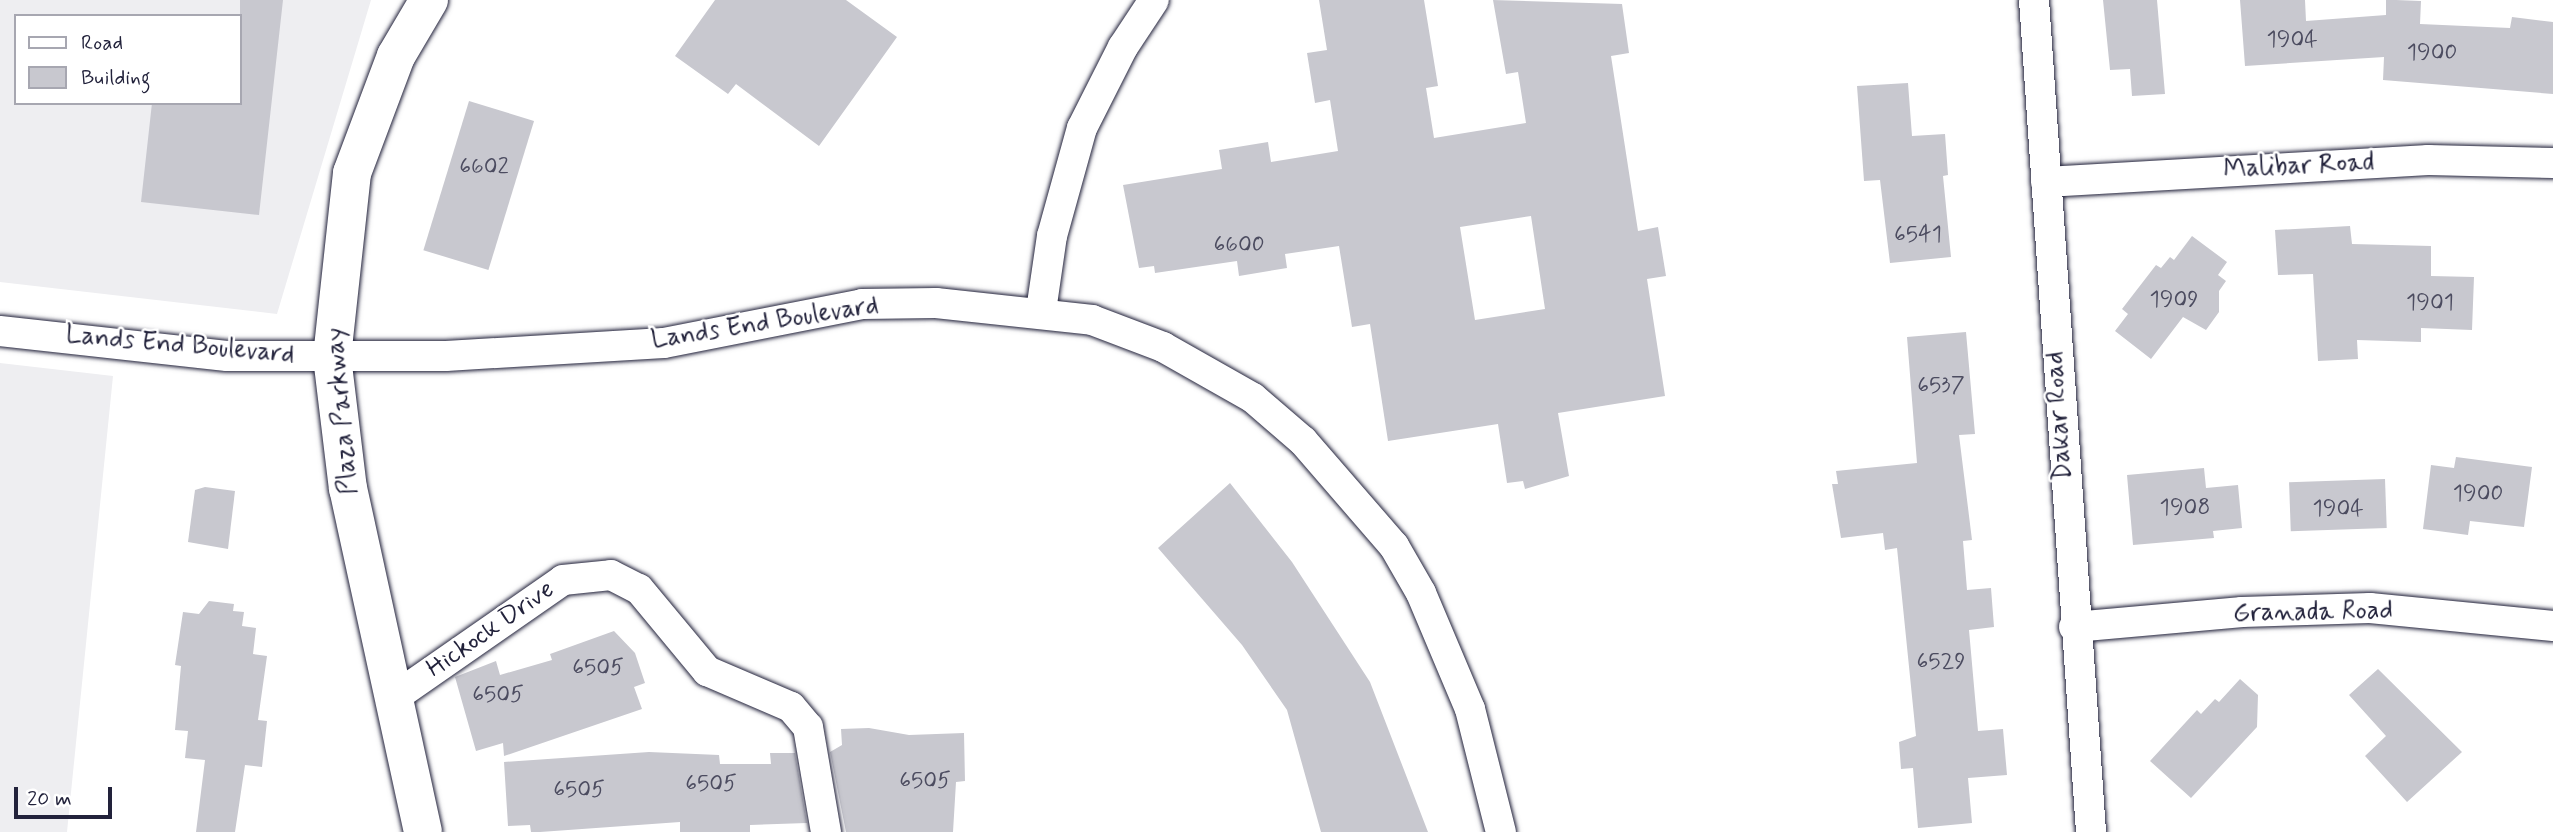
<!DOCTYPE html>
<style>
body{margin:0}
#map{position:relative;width:2553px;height:832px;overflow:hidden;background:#fff;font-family:Mynerve,sans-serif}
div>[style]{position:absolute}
.built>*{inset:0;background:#eeeef1}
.building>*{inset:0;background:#c8c8cf;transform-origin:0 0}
.roads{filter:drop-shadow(0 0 2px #22223b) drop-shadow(0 0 2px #22223b)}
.street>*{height:30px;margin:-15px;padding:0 15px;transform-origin:15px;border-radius:15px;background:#fff}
.secondary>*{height:38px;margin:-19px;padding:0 19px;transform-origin:19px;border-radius:19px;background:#fff}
span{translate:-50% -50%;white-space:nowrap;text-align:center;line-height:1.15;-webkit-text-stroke:5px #fff;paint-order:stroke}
.number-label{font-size:23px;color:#4c4c60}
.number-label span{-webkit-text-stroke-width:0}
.street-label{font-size:26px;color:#22223b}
.legend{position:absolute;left:14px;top:14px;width:228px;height:91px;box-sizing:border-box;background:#fff;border:2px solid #a7a7b1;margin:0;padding:9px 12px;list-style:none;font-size:21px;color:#22223b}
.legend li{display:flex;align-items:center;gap:14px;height:35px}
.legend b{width:35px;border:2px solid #a7a7b1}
.scale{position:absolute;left:14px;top:787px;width:98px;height:32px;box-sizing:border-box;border:4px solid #22223b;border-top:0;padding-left:9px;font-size:21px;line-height:24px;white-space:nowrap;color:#22223b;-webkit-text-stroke:5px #fff;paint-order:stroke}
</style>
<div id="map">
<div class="built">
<i style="clip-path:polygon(evenodd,0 0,371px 0,277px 314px,0 282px,0 0,16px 16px,240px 16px,240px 103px,16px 103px,16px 16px)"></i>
<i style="clip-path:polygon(0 363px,113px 376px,67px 832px,0 832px)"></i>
</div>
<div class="building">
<i style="clip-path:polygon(240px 0,283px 0,259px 215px,141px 202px,152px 103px,240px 103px)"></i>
<i style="clip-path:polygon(715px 0,846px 0,897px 37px,819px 146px,736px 84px,728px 94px,675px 56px)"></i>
<i style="clip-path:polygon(evenodd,1319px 0,1424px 0,1438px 86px,1426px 88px,1434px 138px,1526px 123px,1518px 72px,1506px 74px,1493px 0,1622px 4px,1629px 53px,1611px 56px,1638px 231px,1658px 227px,1666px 276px,1647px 279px,1665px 396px,1558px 413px,1569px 476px,1525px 489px,1523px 481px,1507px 483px,1498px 424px,1388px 441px,1370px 324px,1352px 327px,1339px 246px,1285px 254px,1287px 268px,1239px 276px,1237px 261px,1155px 273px,1154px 266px,1139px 268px,1123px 185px,1222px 169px,1219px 150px,1268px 142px,1271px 162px,1338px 151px,1330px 100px,1315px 103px,1307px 53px,1327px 50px,1319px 0,1531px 216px,1545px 309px,1475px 320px,1460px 227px,1531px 216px)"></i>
<i style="clip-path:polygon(2103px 0,2157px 0,2165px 94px,2132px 96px,2130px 69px,2110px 70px)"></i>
<i style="clip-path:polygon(2240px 0,2305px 0,2306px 21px,2386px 15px,2386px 0,2396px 0,2421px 1px,2420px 24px,2510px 28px,2512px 17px,2553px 22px,2553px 94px,2383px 80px,2384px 57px,2245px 66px)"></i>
<i style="clip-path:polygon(1908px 83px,1912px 136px,1945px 134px,1948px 175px,1943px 176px,1951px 257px,1890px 263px,1880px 180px,1864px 181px,1857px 86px)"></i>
<i style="left:469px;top:101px;width:68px;height:156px;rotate:17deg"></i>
<i style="clip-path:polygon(2350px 226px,2352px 244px,2431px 246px,2431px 276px,2474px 277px,2472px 330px,2421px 328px,2421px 342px,2357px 340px,2358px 359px,2318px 361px,2313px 274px,2278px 275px,2275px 230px)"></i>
<i style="clip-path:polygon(2192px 236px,2227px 262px,2218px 275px,2226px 281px,2219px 291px,2219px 312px,2206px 330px,2183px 317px,2151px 359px,2115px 331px,2128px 314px,2122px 309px,2156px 265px,2161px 268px,2170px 257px,2174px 260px)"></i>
<i style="clip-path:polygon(1966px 332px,1975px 434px,1959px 435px,1972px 540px,1963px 541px,1967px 590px,1991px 588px,1994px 627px,1969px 630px,1978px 731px,2003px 729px,2007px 775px,1968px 778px,1972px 823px,1918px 828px,1913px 768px,1901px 769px,1899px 742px,1916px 736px,1897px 548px,1885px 550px,1883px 533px,1841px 538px,1832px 484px,1838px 484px,1836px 471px,1917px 463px,1907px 337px)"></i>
<i style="clip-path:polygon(2456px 457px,2532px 467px,2524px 527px,2470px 521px,2468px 535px,2423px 529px,2431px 465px,2454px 468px)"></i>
<i style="clip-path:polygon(2204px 468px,2206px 488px,2238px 485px,2242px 528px,2213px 531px,2214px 538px,2133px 545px,2127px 475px)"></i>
<i style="left:2385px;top:479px;width:49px;height:96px;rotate:88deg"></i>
<i style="clip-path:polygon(1230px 483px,1292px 562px,1370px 682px,1428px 832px,1321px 832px,1287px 710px,1242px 645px,1158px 548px)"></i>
<i style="clip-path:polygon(205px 487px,235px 491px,228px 549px,188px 542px,195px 490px)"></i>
<i style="clip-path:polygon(209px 601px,234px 604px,233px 611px,244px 612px,242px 626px,256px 628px,253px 654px,267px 656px,258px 720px,267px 721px,262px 767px,245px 765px,235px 832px,196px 832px,205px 760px,185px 758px,188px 731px,175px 730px,181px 666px,175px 665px,183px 612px,199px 614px)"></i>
<i style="clip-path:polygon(614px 631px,635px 653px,645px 683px,634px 687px,642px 709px,504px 756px,503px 743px,476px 751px,455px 677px,496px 661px,500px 675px,552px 660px,550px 654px)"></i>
<i style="clip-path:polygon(2378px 669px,2462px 752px,2407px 802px,2365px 756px,2386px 736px,2349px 695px)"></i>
<i style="clip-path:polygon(2240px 679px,2258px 695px,2257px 727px,2191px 798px,2150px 761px,2197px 710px,2201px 714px,2215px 699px,2219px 702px)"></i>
<i style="clip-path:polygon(869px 728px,909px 735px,964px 733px,965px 781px,956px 782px,953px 832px,846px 832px,830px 752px,842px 745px,841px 729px)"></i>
<i style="clip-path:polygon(649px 752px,719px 755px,720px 764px,771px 764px,770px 753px,795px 753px,807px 823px,750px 825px,750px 832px,680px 832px,680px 822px,540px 832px,531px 832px,530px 825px,508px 826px,504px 762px)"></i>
</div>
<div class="roads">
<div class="street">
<i style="left:2034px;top:0;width:834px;rotate:86.08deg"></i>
<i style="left:2046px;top:182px;width:383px;rotate:-3.3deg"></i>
<i style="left:2428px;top:160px;width:125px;rotate:1.4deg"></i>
<i style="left:1041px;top:311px;width:76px;rotate:-81.7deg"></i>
<i style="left:1052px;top:236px;width:112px;rotate:-74.5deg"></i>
<i style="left:1082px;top:128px;width:91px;rotate:-63.2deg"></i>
<i style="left:1123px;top:47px;width:56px;rotate:-56.6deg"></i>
<i style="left:0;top:331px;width:228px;rotate:6.3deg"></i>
<i style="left:227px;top:356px;width:219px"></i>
<i style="left:446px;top:356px;width:218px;rotate:-3.4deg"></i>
<i style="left:664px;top:343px;width:202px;rotate:-11.1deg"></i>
<i style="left:862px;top:304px;width:74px;rotate:-0.8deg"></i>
<i style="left:936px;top:303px;width:157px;rotate:6.2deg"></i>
<i style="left:1092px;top:320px;width:76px;rotate:20.8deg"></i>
<i style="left:1163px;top:347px;width:103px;rotate:29.5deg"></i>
<i style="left:1253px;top:398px;width:66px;rotate:40.7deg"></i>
<i style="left:1303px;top:441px;width:139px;rotate:49.1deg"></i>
<i style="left:1394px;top:546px;width:54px;rotate:60.1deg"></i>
<i style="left:1421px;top:593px;width:126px;rotate:67.1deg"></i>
<i style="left:1470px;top:709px;width:127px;rotate:75.9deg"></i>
<i style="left:2074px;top:627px;width:169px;rotate:-5.1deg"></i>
<i style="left:2242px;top:612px;width:128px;rotate:-1.8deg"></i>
<i style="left:2370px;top:608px;width:184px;rotate:5.6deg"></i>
<i style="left:392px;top:699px;width:208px;rotate:-34.8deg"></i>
<i style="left:563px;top:580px;width:48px;rotate:-5.9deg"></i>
<i style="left:611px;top:575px;width:31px;rotate:27deg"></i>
<i style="left:639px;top:589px;width:107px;rotate:50.3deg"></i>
<i style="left:707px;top:671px;width:91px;rotate:23.2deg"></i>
<i style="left:791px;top:707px;width:26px;rotate:50deg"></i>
<i style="left:808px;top:727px;width:107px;rotate:80.3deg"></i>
</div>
<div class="secondary">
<i style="left:423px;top:832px;width:351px;rotate:-102.3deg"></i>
<i style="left:348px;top:489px;width:133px;rotate:-96.9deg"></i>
<i style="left:332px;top:357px;width:185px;rotate:-83.8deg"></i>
<i style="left:352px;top:173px;width:125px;rotate:-69.4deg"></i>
<i style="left:396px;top:56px;width:65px;rotate:-59.5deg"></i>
</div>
</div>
<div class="number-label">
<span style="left:2292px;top:40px">1904</span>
<span style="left:2432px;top:53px">1900</span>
<span style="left:484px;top:167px">6602</span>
<span style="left:1918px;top:235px">6541</span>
<span style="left:1239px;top:245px">6600</span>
<span style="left:2174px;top:300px">1909</span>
<span style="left:2430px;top:303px">1901</span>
<span style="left:1941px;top:386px">6537</span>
<span style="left:2478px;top:494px">1900</span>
<span style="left:2185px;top:508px">1908</span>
<span style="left:2338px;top:509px">1904</span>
<span style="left:1941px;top:662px">6529</span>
<span style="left:598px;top:668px">6505</span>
<span style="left:498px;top:695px">6505</span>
<span style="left:925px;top:781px">6505</span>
<span style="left:711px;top:784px">6505</span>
<span style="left:579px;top:790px">6505</span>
</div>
<div class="street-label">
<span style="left:2299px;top:167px;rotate:-3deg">Malibar Road</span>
<span style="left:765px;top:324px;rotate:-9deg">Lands End Boulevard</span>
<span style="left:180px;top:346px;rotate:5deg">Lands End Boulevard</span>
<span style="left:343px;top:411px;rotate:-95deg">Plaza Parkway</span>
<span style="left:2060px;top:416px;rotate:-94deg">Dakar Road</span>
<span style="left:2313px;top:613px;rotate:-1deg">Granada Road</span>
<span style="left:491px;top:630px;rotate:-35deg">Hickock Drive</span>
</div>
<ul class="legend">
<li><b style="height:9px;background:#fff"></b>Road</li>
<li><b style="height:19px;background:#c8c8cf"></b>Building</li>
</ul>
<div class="scale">20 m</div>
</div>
